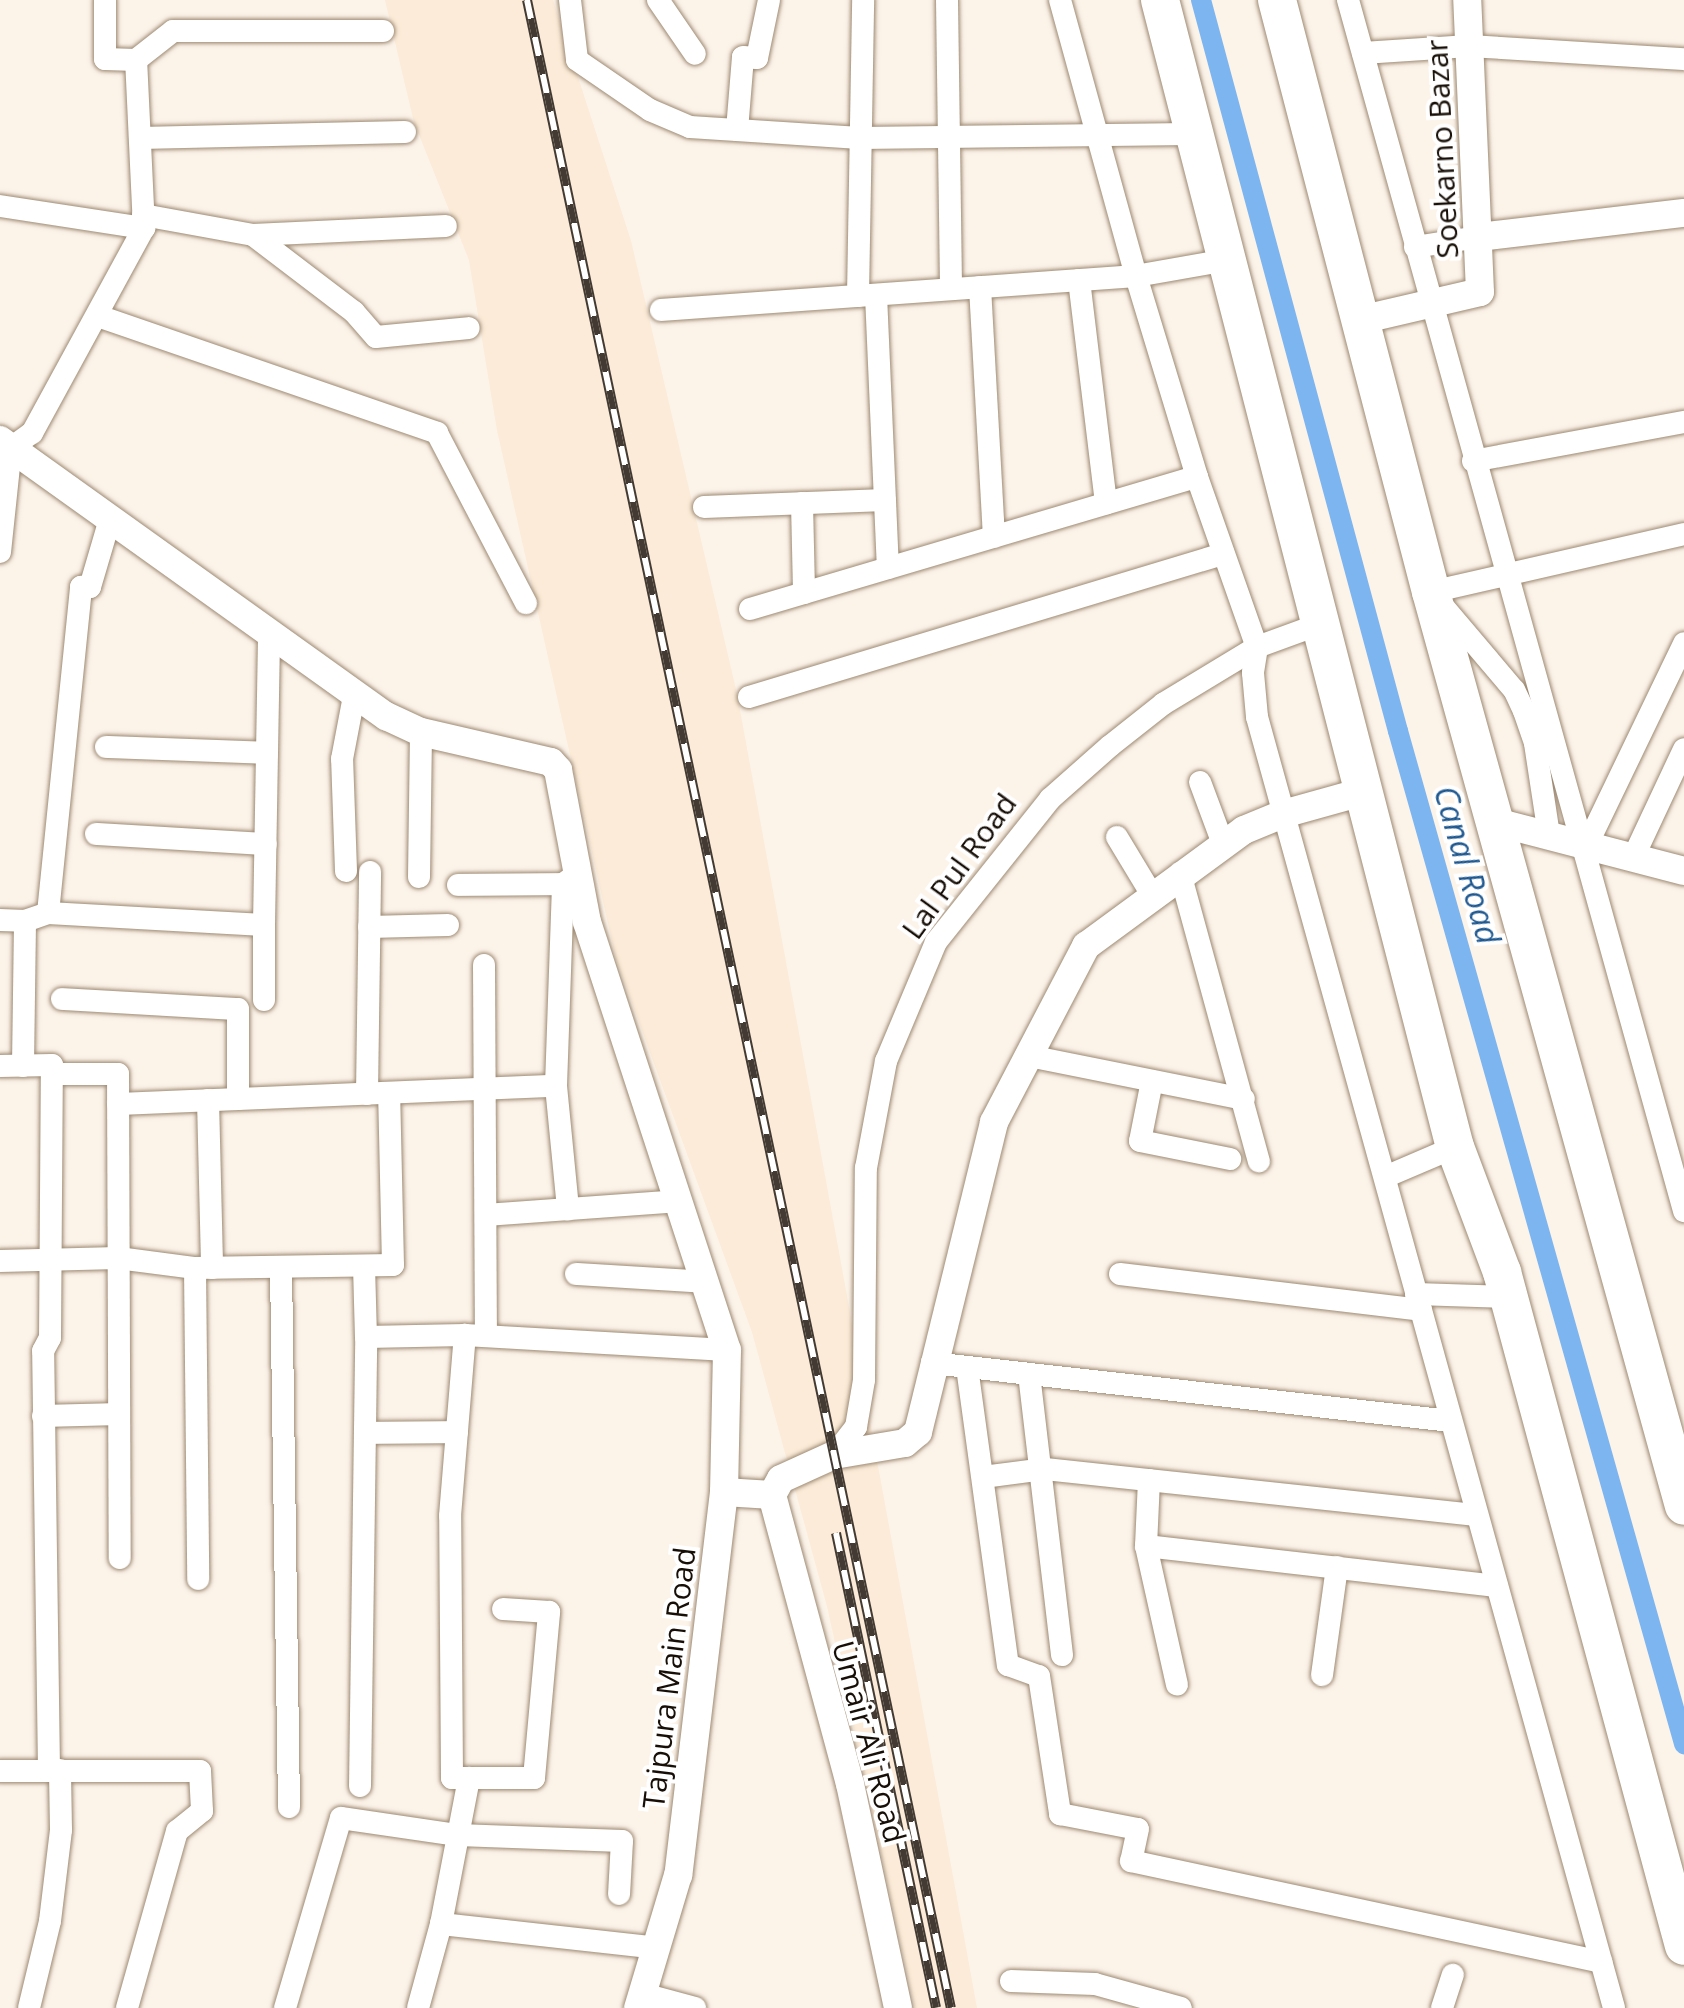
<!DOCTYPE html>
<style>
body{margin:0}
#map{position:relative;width:1684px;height:2008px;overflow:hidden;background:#fcf3e9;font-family:"Open Sans",sans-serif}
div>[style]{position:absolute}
.built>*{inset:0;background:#fbebd8}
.canal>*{height:20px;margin:-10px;padding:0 10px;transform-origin:10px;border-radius:10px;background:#7db5f0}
.roads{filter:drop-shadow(0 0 2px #9d8972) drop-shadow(0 0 2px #9d8972)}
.minor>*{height:22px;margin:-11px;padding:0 11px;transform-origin:11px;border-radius:11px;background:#fff}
.tertiary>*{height:28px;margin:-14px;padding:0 14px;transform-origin:14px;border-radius:14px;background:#fff}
.trunk>*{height:38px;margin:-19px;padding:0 19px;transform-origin:19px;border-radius:19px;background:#fff}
.rail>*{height:10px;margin-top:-5px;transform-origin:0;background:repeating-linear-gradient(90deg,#fff 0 19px,#433b33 0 38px);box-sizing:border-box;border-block:2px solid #433b33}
span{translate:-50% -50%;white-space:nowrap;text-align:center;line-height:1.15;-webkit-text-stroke:8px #fff;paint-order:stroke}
.street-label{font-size:30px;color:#170f07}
.water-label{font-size:32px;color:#1f588f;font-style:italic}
</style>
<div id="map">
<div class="built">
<i style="clip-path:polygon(385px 0,553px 0,631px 241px,737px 694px,977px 2008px,915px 2008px,827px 1606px,752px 1332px,616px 959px,497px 430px,469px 260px,414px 122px)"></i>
</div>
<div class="canal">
<i style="left:1201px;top:0;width:757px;rotate:74.92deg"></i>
<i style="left:1398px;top:731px;width:1053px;rotate:74.23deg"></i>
</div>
<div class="roads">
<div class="minor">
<i style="left:570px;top:0;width:60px;rotate:83.3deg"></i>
<i style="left:577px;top:60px;width:88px;rotate:34.4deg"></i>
<i style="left:650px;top:110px;width:43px;rotate:23deg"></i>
<i style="left:690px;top:127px;width:170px;rotate:3.7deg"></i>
<i style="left:860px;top:138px;width:334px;rotate:-0.7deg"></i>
<i style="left:658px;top:0;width:65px;rotate:55.6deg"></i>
<i style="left:947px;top:0;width:289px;rotate:89.2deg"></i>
<i style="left:1060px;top:0;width:286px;rotate:74.6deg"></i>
<i style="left:1136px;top:276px;width:210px;rotate:73.1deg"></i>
<i style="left:1197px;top:477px;width:180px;rotate:70.6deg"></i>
<i style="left:1257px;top:647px;width:26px;rotate:99deg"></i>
<i style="left:1253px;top:673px;width:44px;rotate:84.8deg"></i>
<i style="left:1257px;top:717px;width:1339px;rotate:74.54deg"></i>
<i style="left:1348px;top:0;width:1257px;rotate:74.49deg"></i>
<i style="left:1363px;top:53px;width:106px;rotate:-3.8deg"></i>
<i style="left:1469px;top:46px;width:215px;rotate:3.5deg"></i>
<i style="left:136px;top:60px;width:47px;rotate:-38.1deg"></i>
<i style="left:173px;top:31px;width:210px"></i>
<i style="left:737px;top:130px;width:73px;rotate:-85.3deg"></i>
<i style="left:743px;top:57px;width:14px;rotate:4deg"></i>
<i style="left:757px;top:58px;width:59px;rotate:-78.3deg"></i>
<i style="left:140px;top:138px;width:265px;rotate:-1.3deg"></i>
<i style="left:0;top:206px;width:146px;rotate:8.7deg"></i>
<i style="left:143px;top:215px;width:112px;rotate:10.3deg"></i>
<i style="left:253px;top:235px;width:193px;rotate:-2.7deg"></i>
<i style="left:253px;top:235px;width:127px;rotate:37.3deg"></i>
<i style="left:354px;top:312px;width:33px;rotate:49deg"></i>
<i style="left:376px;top:337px;width:93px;rotate:-5.5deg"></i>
<i style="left:1415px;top:247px;width:65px;rotate:-8.9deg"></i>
<i style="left:1079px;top:280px;width:225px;rotate:83.1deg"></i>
<i style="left:980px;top:287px;width:250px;rotate:86.8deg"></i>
<i style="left:876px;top:295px;width:273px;rotate:87.5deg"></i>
<i style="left:858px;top:296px;width:296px;rotate:-89deg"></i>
<i style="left:661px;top:310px;width:476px;rotate:-4.1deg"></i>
<i style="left:1136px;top:276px;width:92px;rotate:-10deg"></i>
<i style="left:98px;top:316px;width:359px;rotate:19deg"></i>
<i style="left:437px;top:433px;width:192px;rotate:62.4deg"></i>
<i style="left:1473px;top:461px;width:215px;rotate:-10.5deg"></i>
<i style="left:802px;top:503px;width:90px;rotate:88.7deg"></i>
<i style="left:704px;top:507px;width:181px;rotate:-2.2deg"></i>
<i style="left:0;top:552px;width:105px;rotate:-84deg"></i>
<i style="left:11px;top:448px;width:26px;rotate:-36deg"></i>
<i style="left:32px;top:433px;width:234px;rotate:-61.4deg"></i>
<i style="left:144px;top:228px;width:168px;rotate:-92.7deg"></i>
<i style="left:136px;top:60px;width:31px;rotate:-178deg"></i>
<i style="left:105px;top:59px;width:59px;rotate:-90deg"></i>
<i style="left:750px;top:609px;width:466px;rotate:-16.5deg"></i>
<i style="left:749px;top:697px;width:494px;rotate:-16.8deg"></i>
<i style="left:106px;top:747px;width:161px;rotate:2.1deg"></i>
<i style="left:1200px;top:782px;width:66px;rotate:69.6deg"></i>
<i style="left:96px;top:834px;width:170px;rotate:3.4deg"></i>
<i style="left:1549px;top:835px;width:93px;rotate:-98.7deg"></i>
<i style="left:1535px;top:743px;width:34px;rotate:-109deg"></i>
<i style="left:1524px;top:711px;width:23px;rotate:-115deg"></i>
<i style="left:1514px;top:690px;width:128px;rotate:-130.3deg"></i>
<i style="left:1431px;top:592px;width:260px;rotate:-12.9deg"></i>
<i style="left:1117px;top:837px;width:68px;rotate:58.9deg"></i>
<i style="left:1587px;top:845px;width:224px;rotate:-64.3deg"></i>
<i style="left:1633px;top:858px;width:120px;rotate:-64.9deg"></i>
<i style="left:346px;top:871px;width:112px;rotate:-92deg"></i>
<i style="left:342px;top:759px;width:64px;rotate:-79.2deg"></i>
<i style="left:1180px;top:873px;width:299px;rotate:74.7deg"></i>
<i style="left:419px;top:877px;width:145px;rotate:-89.2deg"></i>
<i style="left:458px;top:885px;width:105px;rotate:-0.5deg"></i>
<i style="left:48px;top:913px;width:216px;rotate:3.2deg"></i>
<i style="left:264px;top:925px;width:291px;rotate:-89deg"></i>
<i style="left:0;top:920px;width:25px;rotate:2deg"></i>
<i style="left:25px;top:921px;width:24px;rotate:-19deg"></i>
<i style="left:48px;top:913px;width:328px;rotate:-84.2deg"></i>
<i style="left:81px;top:587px;width:9px"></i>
<i style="left:90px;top:587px;width:71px;rotate:-73.6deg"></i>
<i style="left:369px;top:927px;width:79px;rotate:-1.5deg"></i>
<i style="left:484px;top:965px;width:371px;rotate:89.7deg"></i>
<i style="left:62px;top:999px;width:176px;rotate:3.3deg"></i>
<i style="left:238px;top:1009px;width:90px;rotate:90deg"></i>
<i style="left:264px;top:1000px;width:78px;rotate:-90deg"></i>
<i style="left:1029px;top:1056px;width:219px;rotate:11.3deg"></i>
<i style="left:0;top:1066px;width:52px;rotate:-1.1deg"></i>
<i style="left:52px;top:1065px;width:9px;rotate:90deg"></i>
<i style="left:52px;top:1074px;width:66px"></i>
<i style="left:118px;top:1074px;width:484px;rotate:89.8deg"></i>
<i style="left:23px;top:1066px;width:145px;rotate:-89.2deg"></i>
<i style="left:1152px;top:1081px;width:61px;rotate:101.3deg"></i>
<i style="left:1140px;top:1141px;width:92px;rotate:11.3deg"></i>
<i style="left:556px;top:1086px;width:124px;rotate:84.4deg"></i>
<i style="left:367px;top:1094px;width:222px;rotate:-89.2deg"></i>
<i style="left:208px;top:1100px;width:168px;rotate:88.6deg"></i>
<i style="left:118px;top:1104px;width:438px;rotate:-2.4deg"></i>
<i style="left:556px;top:1086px;width:202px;rotate:-88deg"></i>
<i style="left:563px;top:884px;width:16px;rotate:-35deg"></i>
<i style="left:1385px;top:1177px;width:76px;rotate:-23.2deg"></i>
<i style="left:486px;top:1215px;width:194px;rotate:-4.1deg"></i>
<i style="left:0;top:1261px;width:118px;rotate:-1.5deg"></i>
<i style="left:118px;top:1258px;width:78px;rotate:7.4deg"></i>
<i style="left:195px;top:1268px;width:198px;rotate:-0.9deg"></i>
<i style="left:393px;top:1265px;width:172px;rotate:-91.3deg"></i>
<i style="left:364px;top:1266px;width:71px;rotate:88.4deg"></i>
<i style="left:366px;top:1337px;width:99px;rotate:-1.2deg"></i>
<i style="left:465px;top:1335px;width:262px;rotate:3.3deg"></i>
<i style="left:281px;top:1267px;width:540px;rotate:89.15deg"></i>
<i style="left:195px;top:1268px;width:311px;rotate:89.4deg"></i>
<i style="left:576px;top:1274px;width:129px;rotate:3.5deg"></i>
<i style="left:1120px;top:1274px;width:303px;rotate:6.8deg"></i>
<i style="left:1416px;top:1294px;width:92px;rotate:1.9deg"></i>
<i style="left:932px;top:1363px;width:522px;rotate:6.38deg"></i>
<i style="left:967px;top:1367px;width:301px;rotate:82.2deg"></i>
<i style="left:1008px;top:1665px;width:33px;rotate:20deg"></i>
<i style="left:1039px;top:1676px;width:140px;rotate:81.3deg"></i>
<i style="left:1060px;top:1814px;width:79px;rotate:10.9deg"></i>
<i style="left:1138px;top:1829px;width:33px;rotate:102deg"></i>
<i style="left:1131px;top:1861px;width:481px;rotate:12.1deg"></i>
<i style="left:1029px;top:1374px;width:283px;rotate:83.3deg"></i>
<i style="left:43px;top:1416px;width:76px;rotate:-1.5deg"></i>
<i style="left:365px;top:1433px;width:92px;rotate:-0.6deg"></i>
<i style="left:834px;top:1455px;width:36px;rotate:-52deg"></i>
<i style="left:856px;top:1427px;width:48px;rotate:-80.3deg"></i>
<i style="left:864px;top:1380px;width:212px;rotate:-89.5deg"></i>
<i style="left:866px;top:1168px;width:109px;rotate:-79.4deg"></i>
<i style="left:886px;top:1061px;width:129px;rotate:-67.2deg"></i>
<i style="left:936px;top:942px;width:183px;rotate:-51.4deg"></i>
<i style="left:1050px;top:799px;width:80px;rotate:-41.5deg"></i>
<i style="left:1110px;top:746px;width:68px;rotate:-38.4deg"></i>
<i style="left:1163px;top:704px;width:110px;rotate:-31.2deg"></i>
<i style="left:1257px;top:647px;width:67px;rotate:-20.1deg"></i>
<i style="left:983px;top:1477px;width:63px;rotate:-7.4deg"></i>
<i style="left:1045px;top:1469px;width:434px;rotate:6.1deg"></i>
<i style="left:1149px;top:1480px;width:66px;rotate:92.6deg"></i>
<i style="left:1146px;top:1546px;width:142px;rotate:77.4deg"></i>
<i style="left:1146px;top:1546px;width:353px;rotate:6.5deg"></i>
<i style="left:1322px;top:1675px;width:109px;rotate:-82.1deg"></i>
<i style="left:49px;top:1770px;width:419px;rotate:-90.8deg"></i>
<i style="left:43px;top:1351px;width:15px;rotate:-62deg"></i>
<i style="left:50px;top:1338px;width:264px;rotate:-89.6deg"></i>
<i style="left:0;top:1771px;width:200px"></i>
<i style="left:200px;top:1771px;width:40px;rotate:87.1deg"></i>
<i style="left:202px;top:1811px;width:32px;rotate:141deg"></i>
<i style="left:177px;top:1831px;width:184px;rotate:105.8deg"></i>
<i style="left:469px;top:1778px;width:65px"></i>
<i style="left:534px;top:1778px;width:167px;rotate:-84.8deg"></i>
<i style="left:549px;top:1612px;width:46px;rotate:-176.3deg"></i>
<i style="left:360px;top:1786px;width:449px;rotate:-89.2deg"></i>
<i style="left:441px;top:1924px;width:217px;rotate:6.3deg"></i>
<i style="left:1011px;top:1981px;width:84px;rotate:2deg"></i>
<i style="left:1095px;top:1984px;width:89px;rotate:15.6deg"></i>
<i style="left:643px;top:1994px;width:54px;rotate:15.1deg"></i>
<i style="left:29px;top:2008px;width:89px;rotate:-76.4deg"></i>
<i style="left:50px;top:1921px;width:92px;rotate:-83.1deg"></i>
<i style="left:61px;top:1830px;width:60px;rotate:-91deg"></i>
<i style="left:285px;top:2008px;width:198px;rotate:-73.6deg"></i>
<i style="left:341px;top:1818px;width:118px;rotate:8.3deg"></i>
<i style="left:458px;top:1835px;width:164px;rotate:2.1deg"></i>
<i style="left:622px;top:1841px;width:53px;rotate:93.2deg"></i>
<i style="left:418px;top:2008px;width:87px;rotate:-74.7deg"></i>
<i style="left:441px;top:1924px;width:149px;rotate:-79.1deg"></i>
<i style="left:469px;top:1778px;width:17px;rotate:180deg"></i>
<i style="left:452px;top:1778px;width:262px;rotate:-90.4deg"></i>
<i style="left:450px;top:1516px;width:182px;rotate:-85.3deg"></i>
<i style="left:1442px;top:2008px;width:35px;rotate:-72deg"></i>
</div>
<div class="tertiary">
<i style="left:1479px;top:237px;width:206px;rotate:-6.7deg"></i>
<i style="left:1360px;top:320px;width:123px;rotate:-13.1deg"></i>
<i style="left:1480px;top:292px;width:292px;rotate:-92.5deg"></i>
<i style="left:0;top:440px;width:475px;rotate:35.6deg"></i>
<i style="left:386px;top:716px;width:38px;rotate:25deg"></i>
<i style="left:421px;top:732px;width:133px;rotate:13deg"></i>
<i style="left:551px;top:762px;width:11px;rotate:49deg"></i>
<i style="left:558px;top:770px;width:155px;rotate:79.2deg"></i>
<i style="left:587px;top:922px;width:450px;rotate:71.9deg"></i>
<i style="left:727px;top:1350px;width:142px;rotate:91.2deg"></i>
<i style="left:724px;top:1492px;width:386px;rotate:96.8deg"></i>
<i style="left:678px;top:1875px;width:139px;rotate:106.7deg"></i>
<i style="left:1496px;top:822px;width:194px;rotate:14.6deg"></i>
<i style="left:724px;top:1492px;width:48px;rotate:3.6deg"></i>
<i style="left:772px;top:1495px;width:18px;rotate:-61deg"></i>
<i style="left:781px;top:1479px;width:58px;rotate:-24.4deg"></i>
<i style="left:834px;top:1455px;width:72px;rotate:-9.6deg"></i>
<i style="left:905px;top:1443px;width:17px;rotate:-40deg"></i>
<i style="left:918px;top:1432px;width:319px;rotate:-76.2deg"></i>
<i style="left:994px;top:1122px;width:199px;rotate:-62.4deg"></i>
<i style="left:1086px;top:946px;width:196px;rotate:-36.3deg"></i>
<i style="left:1244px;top:830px;width:42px;rotate:-22.3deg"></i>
<i style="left:1283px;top:814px;width:82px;rotate:-15.6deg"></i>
<i style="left:772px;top:1495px;width:299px;rotate:74.9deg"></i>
<i style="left:850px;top:1784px;width:229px;rotate:77.9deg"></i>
</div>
<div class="trunk">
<i style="left:1160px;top:0;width:1184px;rotate:75.58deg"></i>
<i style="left:1455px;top:1147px;width:134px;rotate:69.4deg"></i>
<i style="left:1502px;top:1272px;width:698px;rotate:74.89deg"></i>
<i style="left:1277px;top:0;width:612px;rotate:75.42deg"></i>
<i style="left:1431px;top:592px;width:948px;rotate:74.53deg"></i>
</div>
</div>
<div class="rail">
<i style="left:527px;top:0;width:2052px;rotate:78.08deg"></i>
<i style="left:836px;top:1533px;width:485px;rotate:78.1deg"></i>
</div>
<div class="street-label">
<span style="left:1442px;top:149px;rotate:-93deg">Soekarno Bazar</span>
<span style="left:959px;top:866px;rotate:-54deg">Lal Pul Road</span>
<span style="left:669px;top:1678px;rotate:-83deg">Tajpura Main Road</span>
<span style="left:869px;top:1742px;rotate:75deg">Umair Ali Road</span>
</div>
<div class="water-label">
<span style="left:1467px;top:865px;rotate:74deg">Canal Road</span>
</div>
</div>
